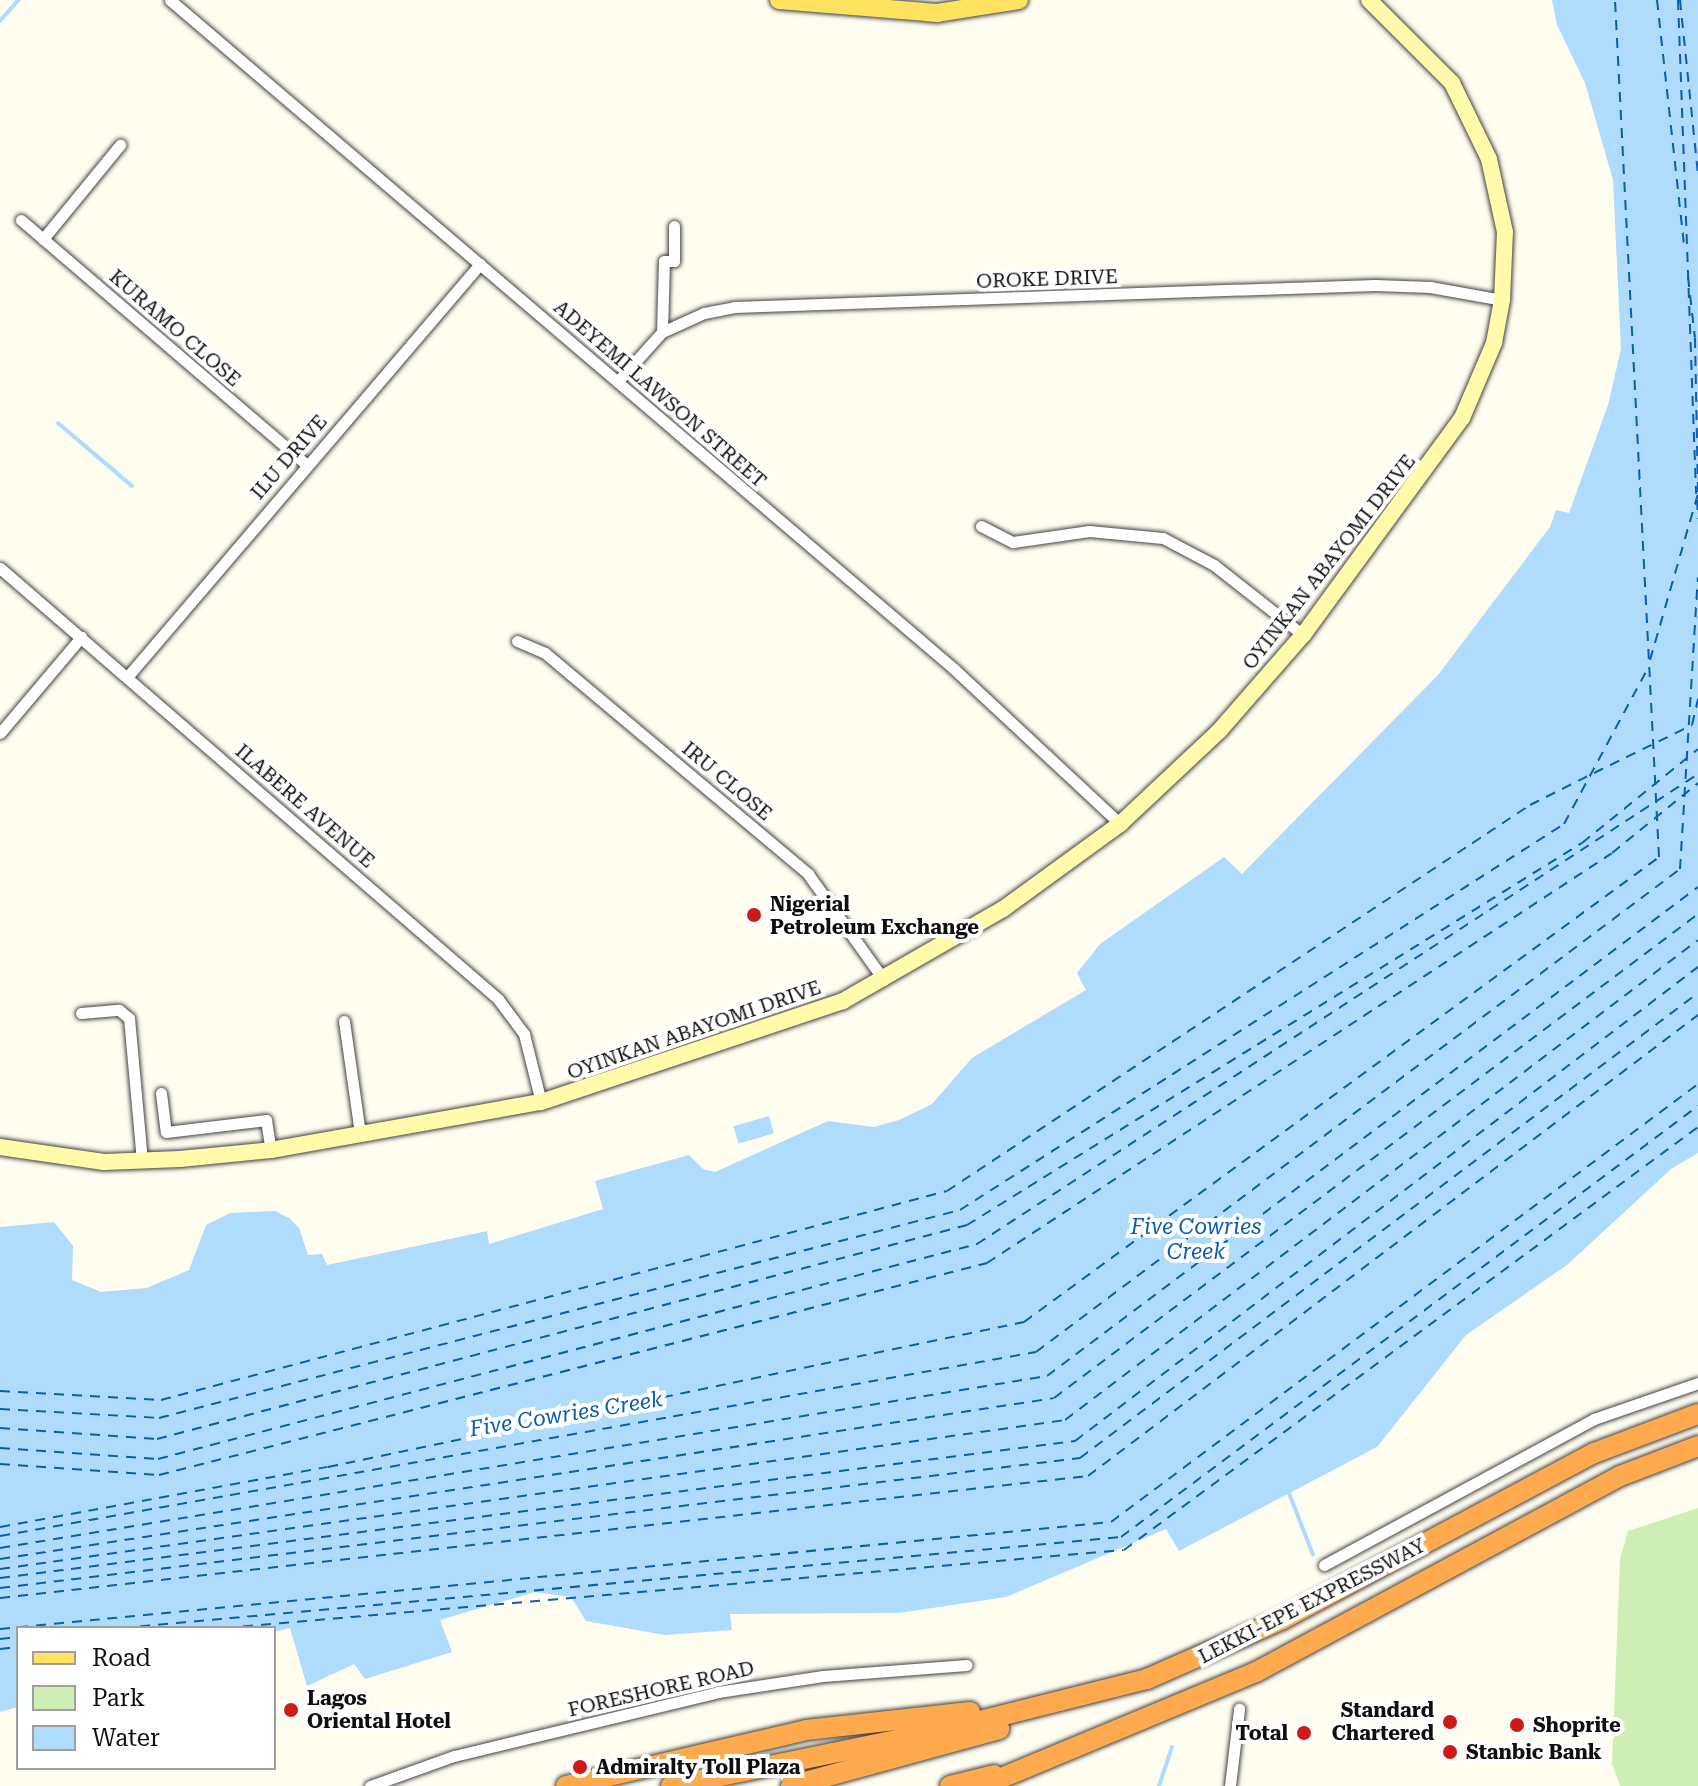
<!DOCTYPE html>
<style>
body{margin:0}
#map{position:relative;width:1698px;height:1786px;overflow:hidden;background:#fffdf0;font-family:"Roboto Serif",serif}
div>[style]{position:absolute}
.green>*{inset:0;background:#cfeeb5}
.water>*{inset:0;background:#afdbfc;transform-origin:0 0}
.stream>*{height:4px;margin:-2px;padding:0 2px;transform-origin:2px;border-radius:2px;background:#afdbfc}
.ferry>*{height:2px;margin-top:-1px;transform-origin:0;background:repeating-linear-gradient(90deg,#0b5dae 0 10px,transparent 0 18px)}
.roads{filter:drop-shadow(0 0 2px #424242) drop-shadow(0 0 2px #424242)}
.street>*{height:11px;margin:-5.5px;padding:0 5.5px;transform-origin:5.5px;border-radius:5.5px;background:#fff}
.secondary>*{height:16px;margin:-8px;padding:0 8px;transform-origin:8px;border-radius:8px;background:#fffbab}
.primary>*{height:18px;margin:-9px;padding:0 9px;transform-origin:9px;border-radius:9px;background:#ffe260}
.highway>*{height:20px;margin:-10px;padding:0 10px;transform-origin:10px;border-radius:10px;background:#ffaa4e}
.dots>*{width:22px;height:22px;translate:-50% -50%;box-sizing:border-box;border:4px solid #fff;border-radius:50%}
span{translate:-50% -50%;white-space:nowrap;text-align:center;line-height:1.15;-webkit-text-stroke:8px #fff;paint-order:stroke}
.street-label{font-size:20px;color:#0f0f0f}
.poi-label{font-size:20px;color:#0f0f0f;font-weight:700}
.left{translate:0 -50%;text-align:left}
.right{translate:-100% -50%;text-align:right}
.water-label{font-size:22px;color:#0b5dae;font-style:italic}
.legend{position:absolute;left:16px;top:1626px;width:260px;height:144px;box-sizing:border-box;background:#fff;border:2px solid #9f9f9f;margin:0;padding:10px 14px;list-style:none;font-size:24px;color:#0f0f0f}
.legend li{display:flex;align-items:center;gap:16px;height:40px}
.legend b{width:40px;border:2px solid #9f9f9f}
</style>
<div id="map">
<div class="green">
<i style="clip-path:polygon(1698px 1508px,1698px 1786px,1620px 1786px,1612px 1764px,1620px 1559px,1628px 1531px)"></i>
</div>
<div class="water">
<i style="clip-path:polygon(1552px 0,1698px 0,1698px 1153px,1671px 1169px,1567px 1265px,1466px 1335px,1377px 1447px,1179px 1551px,1166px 1529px,1006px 1597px,899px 1613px,730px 1614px,732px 1630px,665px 1635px,586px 1621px,571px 1597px,535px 1592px,440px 1620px,452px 1652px,365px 1679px,354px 1664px,307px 1686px,290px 1628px,274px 1632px,274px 1628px,18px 1628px,18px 1707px,0 1712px,0 1227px,54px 1222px,73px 1246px,72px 1280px,101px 1292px,147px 1288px,189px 1270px,206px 1225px,230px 1213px,275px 1211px,289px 1218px,299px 1228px,308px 1255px,322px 1254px,327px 1265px,487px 1231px,489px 1244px,603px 1209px,595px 1181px,689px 1155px,703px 1169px,715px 1172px,828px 1121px,874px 1127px,899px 1120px,932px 1104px,972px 1058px,1086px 990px,1077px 973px,1100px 944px,1224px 857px,1242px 874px,1438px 675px,1550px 527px,1556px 510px,1569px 513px,1608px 405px,1621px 349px,1613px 180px,1585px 83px,1557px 25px)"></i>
<i style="left:769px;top:1116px;width:18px;height:37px;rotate:74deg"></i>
</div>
<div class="stream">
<i style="left:0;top:21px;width:28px;rotate:-49deg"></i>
<i style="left:58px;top:423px;width:97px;rotate:40.4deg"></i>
<i style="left:1289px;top:1493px;width:66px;rotate:68.8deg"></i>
<i style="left:1159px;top:1786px;width:41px;rotate:-71.6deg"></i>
</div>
<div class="ferry">
<i style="left:1657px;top:0;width:244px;rotate:83.7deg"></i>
<i style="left:1678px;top:0;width:494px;rotate:87.9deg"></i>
<i style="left:1680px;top:0;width:175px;rotate:84.1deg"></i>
<i style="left:1688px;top:277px;width:61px;rotate:83.5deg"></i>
<i style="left:1695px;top:338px;width:161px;rotate:88.9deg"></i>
<i style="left:1697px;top:500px;width:19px;rotate:87deg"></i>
<i style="left:1650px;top:660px;width:173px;rotate:-73.9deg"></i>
<i style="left:1594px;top:773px;width:109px;rotate:-26.1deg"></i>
<i style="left:1692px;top:725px;width:27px;rotate:-77deg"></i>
<i style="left:0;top:1391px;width:161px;rotate:3.2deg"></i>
<i style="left:161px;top:1400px;width:813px;rotate:-14.89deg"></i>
<i style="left:947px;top:1191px;width:699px;rotate:-33.51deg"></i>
<i style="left:1530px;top:805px;width:65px;rotate:-26.6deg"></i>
<i style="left:0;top:1409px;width:159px;rotate:3.2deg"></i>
<i style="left:159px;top:1418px;width:828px;rotate:-14.56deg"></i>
<i style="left:960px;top:1210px;width:717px;rotate:-32.58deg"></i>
<i style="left:1564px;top:824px;width:175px;rotate:-61.7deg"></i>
<i style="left:0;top:1428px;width:157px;rotate:4deg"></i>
<i style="left:157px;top:1439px;width:838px;rotate:-14.8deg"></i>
<i style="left:967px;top:1225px;width:724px;rotate:-31.85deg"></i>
<i style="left:1582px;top:843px;width:149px;rotate:-39deg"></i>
<i style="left:0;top:1448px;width:158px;rotate:4deg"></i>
<i style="left:158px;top:1459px;width:847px;rotate:-14.71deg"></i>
<i style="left:977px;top:1244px;width:861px;rotate:-33.1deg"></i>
<i style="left:0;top:1464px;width:159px;rotate:4deg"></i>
<i style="left:159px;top:1475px;width:855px;rotate:-14.36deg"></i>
<i style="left:987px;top:1263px;width:747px;rotate:-33.26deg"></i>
<i style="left:1612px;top:853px;width:111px;rotate:-39.1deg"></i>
<i style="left:0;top:1527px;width:333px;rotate:-10.4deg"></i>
<i style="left:328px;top:1467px;width:711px;rotate:-11.77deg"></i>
<i style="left:1024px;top:1322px;width:787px;rotate:-36.21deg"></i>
<i style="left:1659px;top:857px;width:858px;rotate:-92.94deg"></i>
<i style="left:0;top:1536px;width:1052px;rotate:-10.07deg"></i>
<i style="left:1036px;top:1352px;width:805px;rotate:-36.87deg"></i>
<i style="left:1680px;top:869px;width:292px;rotate:-86.5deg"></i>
<i style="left:0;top:1548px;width:1061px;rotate:-9.33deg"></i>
<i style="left:1047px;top:1376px;width:814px;rotate:-36.91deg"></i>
<i style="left:0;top:1559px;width:1066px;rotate:-8.68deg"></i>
<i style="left:1054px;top:1398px;width:806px;rotate:-36.93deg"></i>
<i style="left:0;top:1569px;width:1075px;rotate:-7.96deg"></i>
<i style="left:1065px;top:1420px;width:794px;rotate:-37.17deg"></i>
<i style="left:0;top:1578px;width:1084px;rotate:-7.26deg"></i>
<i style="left:1075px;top:1441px;width:783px;rotate:-37.27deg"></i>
<i style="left:0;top:1588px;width:1088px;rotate:-6.86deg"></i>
<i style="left:1080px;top:1458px;width:773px;rotate:-36.96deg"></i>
<i style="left:0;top:1598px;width:1095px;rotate:-6.4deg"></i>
<i style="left:1088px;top:1476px;width:765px;rotate:-37.08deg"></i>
<i style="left:122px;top:1628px;width:1003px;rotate:-5.2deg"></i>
<i style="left:1121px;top:1537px;width:720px;rotate:-36.76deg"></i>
<i style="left:225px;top:1628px;width:902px;rotate:-4.96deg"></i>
<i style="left:1124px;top:1550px;width:713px;rotate:-36.39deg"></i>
<i style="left:0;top:1629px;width:1116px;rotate:-5.5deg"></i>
<i style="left:1111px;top:1522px;width:732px;rotate:-36.73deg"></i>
<i style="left:0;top:1639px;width:18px;rotate:-6deg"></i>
<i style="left:0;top:1649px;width:18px;rotate:-6deg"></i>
</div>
<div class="roads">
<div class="street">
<i style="left:170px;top:0;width:1031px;rotate:40.47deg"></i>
<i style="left:954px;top:669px;width:227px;rotate:43deg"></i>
<i style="left:21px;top:220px;width:375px;rotate:40.6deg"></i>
<i style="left:43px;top:239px;width:122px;rotate:-50.7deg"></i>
<i style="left:662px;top:332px;width:71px;rotate:-88.4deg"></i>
<i style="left:664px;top:261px;width:10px"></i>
<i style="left:674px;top:261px;width:35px;rotate:-90deg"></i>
<i style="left:618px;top:381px;width:66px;rotate:-48.1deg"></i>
<i style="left:662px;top:332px;width:46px;rotate:-24.3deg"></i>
<i style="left:704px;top:313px;width:31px;rotate:-11deg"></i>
<i style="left:734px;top:307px;width:641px;rotate:-1.97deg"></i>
<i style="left:1375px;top:285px;width:55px;rotate:2.1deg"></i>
<i style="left:1430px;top:287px;width:73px;rotate:10.2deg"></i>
<i style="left:981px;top:526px;width:36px;rotate:27deg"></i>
<i style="left:1013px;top:542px;width:77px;rotate:-8.2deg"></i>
<i style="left:1089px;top:531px;width:74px;rotate:5.4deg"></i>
<i style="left:1163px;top:538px;width:58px;rotate:27.9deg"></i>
<i style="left:1214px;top:565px;width:113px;rotate:38.2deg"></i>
<i style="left:0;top:568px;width:659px;rotate:40.87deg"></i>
<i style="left:498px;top:999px;width:44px;rotate:53.4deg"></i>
<i style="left:524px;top:1034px;width:70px;rotate:76deg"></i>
<i style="left:517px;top:641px;width:30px;rotate:23deg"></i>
<i style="left:545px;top:653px;width:344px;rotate:40deg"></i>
<i style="left:808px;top:874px;width:130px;rotate:54.4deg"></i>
<i style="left:128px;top:676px;width:542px;rotate:-49.49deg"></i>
<i style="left:0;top:733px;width:126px;rotate:-49.8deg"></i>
<i style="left:81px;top:1013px;width:38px;rotate:-5deg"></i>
<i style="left:119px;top:1010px;width:13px;rotate:39deg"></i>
<i style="left:129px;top:1018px;width:143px;rotate:84.8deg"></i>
<i style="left:344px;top:1021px;width:113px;rotate:81.9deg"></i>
<i style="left:161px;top:1093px;width:39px;rotate:83deg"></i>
<i style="left:166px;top:1132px;width:101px;rotate:-6.8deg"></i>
<i style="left:266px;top:1120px;width:30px;rotate:81deg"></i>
<i style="left:1324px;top:1565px;width:307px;rotate:-28.4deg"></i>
<i style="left:1594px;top:1419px;width:110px;rotate:-19.1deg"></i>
<i style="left:370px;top:1786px;width:89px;rotate:-19.7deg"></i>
<i style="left:454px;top:1756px;width:272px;rotate:-13.6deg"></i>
<i style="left:718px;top:1692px;width:106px;rotate:-8.7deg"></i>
<i style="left:823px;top:1676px;width:144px;rotate:-4.4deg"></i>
<i style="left:1230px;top:1786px;width:78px;rotate:-83.3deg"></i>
</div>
<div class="secondary">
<i style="left:0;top:1147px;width:105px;rotate:8.2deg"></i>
<i style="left:104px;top:1162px;width:76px;rotate:-2.3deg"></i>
<i style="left:180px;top:1159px;width:91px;rotate:-5.6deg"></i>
<i style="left:271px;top:1150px;width:274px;rotate:-10.1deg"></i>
<i style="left:541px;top:1102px;width:318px;rotate:-18.5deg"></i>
<i style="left:843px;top:1001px;width:185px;rotate:-29.9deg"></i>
<i style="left:1003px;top:909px;width:145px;rotate:-36deg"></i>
<i style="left:1120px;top:824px;width:137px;rotate:-43.2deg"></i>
<i style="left:1220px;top:730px;width:126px;rotate:-48.9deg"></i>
<i style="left:1303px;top:635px;width:269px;rotate:-53.8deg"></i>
<i style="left:1462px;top:418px;width:82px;rotate:-66.9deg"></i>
<i style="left:1494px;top:343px;width:44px;rotate:-79.5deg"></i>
<i style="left:1502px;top:300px;width:68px;rotate:-87.5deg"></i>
<i style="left:1505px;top:232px;width:75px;rotate:-102.4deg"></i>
<i style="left:1489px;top:159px;width:85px;rotate:-116deg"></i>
<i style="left:1452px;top:83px;width:117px;rotate:-135deg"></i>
</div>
<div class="primary">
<i style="left:779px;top:0;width:159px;rotate:4.7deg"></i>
<i style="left:937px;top:13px;width:83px;rotate:-9deg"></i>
</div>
<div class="highway">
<i style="left:566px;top:1786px;width:246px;rotate:-13.1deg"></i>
<i style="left:806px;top:1730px;width:165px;rotate:-6.3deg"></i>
<i style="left:671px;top:1786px;width:270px;rotate:-11.5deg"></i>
<i style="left:936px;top:1732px;width:218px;rotate:-14.1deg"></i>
<i style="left:1147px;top:1679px;width:149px;rotate:-23.8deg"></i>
<i style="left:1283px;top:1619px;width:353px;rotate:-28.1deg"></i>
<i style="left:1594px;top:1453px;width:111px;rotate:-20.6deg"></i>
<i style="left:791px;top:1786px;width:216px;rotate:-15.3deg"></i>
<i style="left:950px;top:1786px;width:45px;rotate:-14deg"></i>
<i style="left:982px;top:1786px;width:297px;rotate:-22.6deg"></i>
<i style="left:1256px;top:1672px;width:413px;rotate:-28.3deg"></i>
<i style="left:1620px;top:1476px;width:84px;rotate:-21deg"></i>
</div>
</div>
<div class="dots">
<i style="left:754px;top:915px;background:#cd1b18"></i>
<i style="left:291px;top:1710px;background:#cd1b18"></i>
<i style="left:1450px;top:1722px;background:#cd1b18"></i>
<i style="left:1517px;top:1725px;background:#cd1b18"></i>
<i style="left:1304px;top:1733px;background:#cd1b18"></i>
<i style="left:1450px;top:1752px;background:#cd1b18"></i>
<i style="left:580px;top:1767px;background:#cd1b18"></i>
</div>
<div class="street-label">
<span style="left:1047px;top:279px;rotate:-2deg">OROKE DRIVE</span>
<span style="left:175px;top:328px;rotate:41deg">KURAMO CLOSE</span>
<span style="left:660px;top:394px;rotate:41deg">ADEYEMI LAWSON STREET</span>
<span style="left:289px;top:457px;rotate:-49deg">ILU DRIVE</span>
<span style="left:1329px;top:562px;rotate:-52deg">OYINKAN ABAYOMI DRIVE</span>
<span style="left:727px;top:781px;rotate:40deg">IRU CLOSE</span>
<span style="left:305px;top:806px;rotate:41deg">ILABERE AVENUE</span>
<span style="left:694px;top:1030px;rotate:-19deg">OYINKAN ABAYOMI DRIVE</span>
<span style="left:1312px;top:1601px;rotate:-27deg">LEKKI-EPE EXPRESSWAY</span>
<span style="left:661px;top:1689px;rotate:-13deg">FORESHORE ROAD</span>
</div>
<div class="poi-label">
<span class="left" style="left:770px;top:916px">Nigerial<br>Petroleum Exchange</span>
<span class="left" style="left:307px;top:1710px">Lagos<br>Oriental Hotel</span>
<span class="right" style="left:1434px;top:1722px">Standard<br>Chartered</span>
<span class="left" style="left:1533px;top:1725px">Shoprite</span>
<span class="right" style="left:1288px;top:1733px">Total</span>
<span class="left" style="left:1466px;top:1752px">Stanbic Bank</span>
<span class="left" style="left:596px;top:1767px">Admiralty Toll Plaza</span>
</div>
<div class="water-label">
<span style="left:1196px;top:1239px">Five Cowries<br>Creek</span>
<span style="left:566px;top:1414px;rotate:-9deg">Five Cowries Creek</span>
</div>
<ul class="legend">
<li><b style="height:10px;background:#ffe260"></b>Road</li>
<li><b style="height:22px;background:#cfeeb5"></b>Park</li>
<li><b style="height:22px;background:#afdbfc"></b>Water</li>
</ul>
</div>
